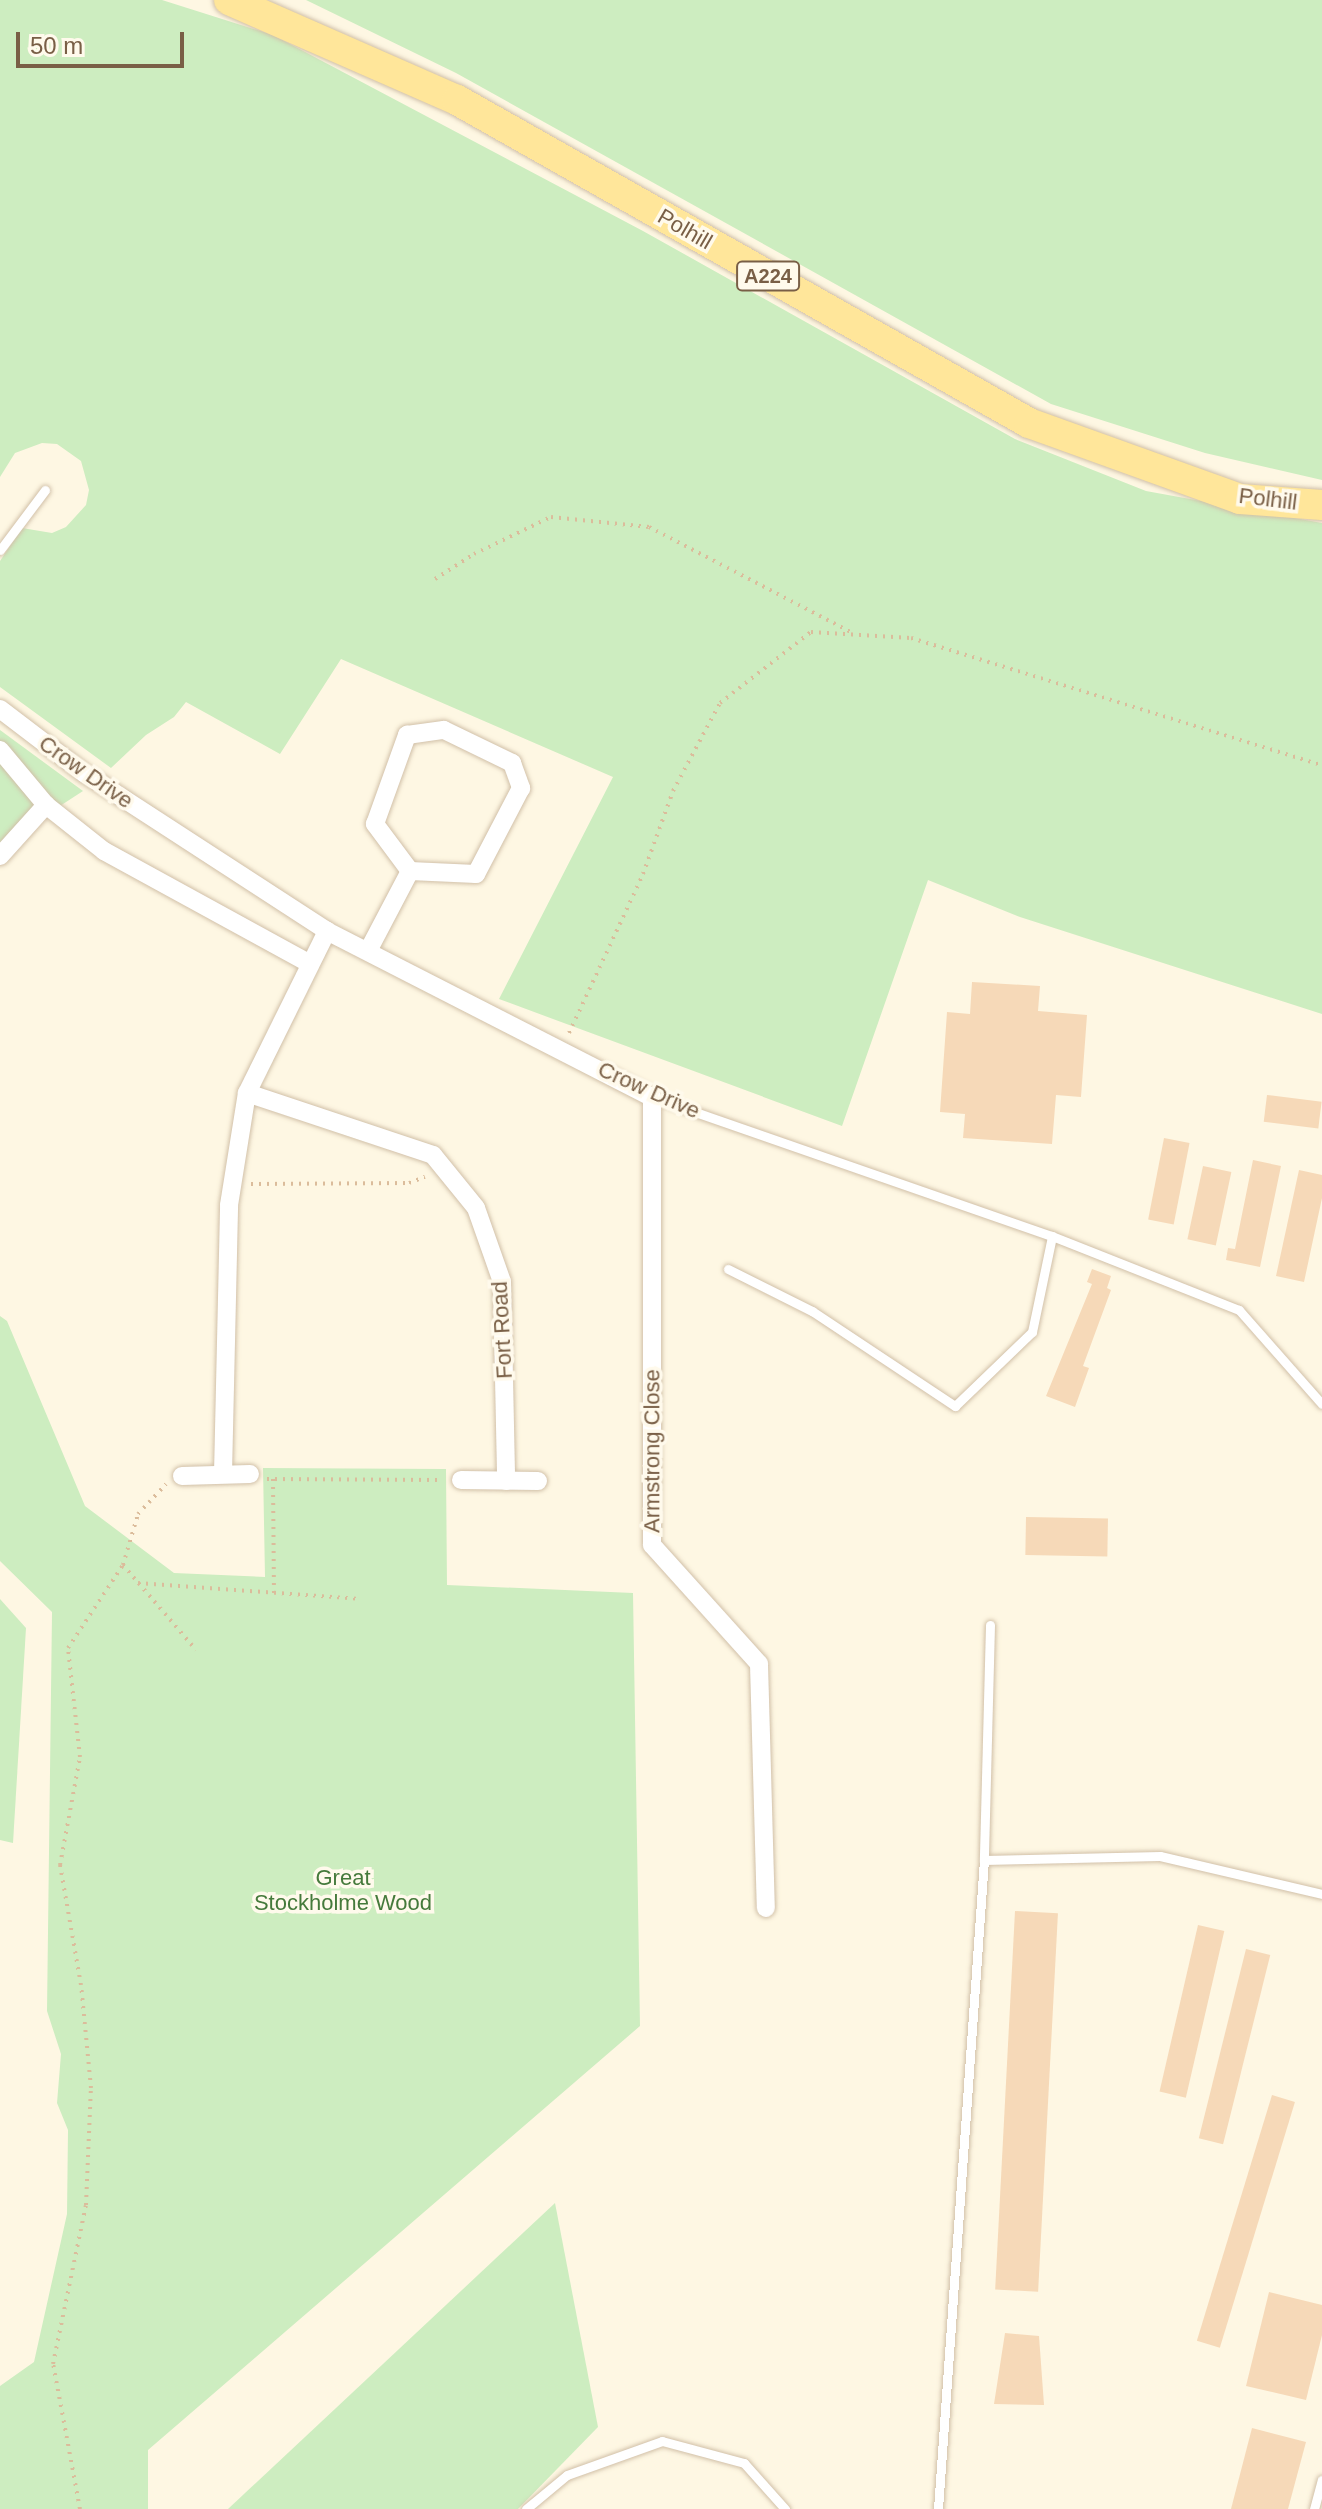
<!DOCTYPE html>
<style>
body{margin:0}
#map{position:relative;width:1322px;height:2509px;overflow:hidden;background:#fef7e3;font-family:Helvetica,sans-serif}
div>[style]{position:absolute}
.green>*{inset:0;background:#cdedc0}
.building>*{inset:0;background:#f6d9b8;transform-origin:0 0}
.path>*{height:4px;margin-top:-2px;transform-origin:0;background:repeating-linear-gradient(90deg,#dbbc9b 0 2px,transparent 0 8px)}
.roads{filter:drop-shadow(0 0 2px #d1c0a8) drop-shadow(0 0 2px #d1c0a8)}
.lane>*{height:9px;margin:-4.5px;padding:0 4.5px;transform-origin:4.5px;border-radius:4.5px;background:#fff}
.street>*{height:18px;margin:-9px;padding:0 9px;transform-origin:9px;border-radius:9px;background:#fff}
.primary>*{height:30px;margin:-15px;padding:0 15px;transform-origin:15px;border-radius:15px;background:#ffe69a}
span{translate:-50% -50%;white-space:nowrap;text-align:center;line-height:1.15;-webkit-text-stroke:7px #fffaec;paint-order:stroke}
.shield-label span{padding:2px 6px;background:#fffaec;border:2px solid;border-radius:6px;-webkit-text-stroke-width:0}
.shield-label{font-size:20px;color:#795f46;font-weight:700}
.street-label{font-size:22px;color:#795f46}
.park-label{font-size:22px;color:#457a3b}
.scale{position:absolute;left:16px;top:32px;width:168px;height:36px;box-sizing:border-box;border:4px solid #795f46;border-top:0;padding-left:10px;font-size:24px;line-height:28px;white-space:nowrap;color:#795f46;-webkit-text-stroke:6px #fffaec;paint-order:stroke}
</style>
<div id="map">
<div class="green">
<i style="clip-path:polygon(0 0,162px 0,273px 35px,643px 231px,1015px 439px,1146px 491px,1322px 523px,1322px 1014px,1020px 917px,928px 880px,842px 1126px,499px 999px,613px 777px,341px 659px,280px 754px,186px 702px,174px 717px,146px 735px,111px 768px,0 687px,0 561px,22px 528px,52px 533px,66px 527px,86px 505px,89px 490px,81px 461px,57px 444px,42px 443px,15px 453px,0 477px)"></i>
<i style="clip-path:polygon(306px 0,1322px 0,1322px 480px,1205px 453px,1051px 404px,456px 73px)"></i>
<i style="clip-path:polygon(0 730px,83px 791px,0 845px)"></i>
<i style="clip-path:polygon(0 1316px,7px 1321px,85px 1506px,174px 1573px,265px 1577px,263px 1468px,446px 1469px,447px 1585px,633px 1593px,640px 2026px,148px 2450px,148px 2509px,0 2509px,0 2386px,34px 2362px,67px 2214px,68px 2130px,57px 2103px,61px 2054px,47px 2011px,52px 1612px,0 1561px)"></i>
<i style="clip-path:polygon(0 1599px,26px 1628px,13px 1843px,0 1840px)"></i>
<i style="clip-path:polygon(555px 2203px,598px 2427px,518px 2509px,228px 2509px)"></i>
</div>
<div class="building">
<i style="clip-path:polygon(972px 982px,1040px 986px,1038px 1011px,1087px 1015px,1081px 1097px,1056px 1095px,1052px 1144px,963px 1138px,965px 1114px,940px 1112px,947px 1012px,970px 1014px)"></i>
<i style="left:1267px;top:1095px;width:55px;height:27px;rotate:7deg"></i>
<i style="left:1164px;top:1138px;width:26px;height:83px;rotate:11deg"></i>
<i style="clip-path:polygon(1253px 1160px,1281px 1166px,1260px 1267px,1226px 1260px,1228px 1248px,1235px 1249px)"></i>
<i style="left:1203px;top:1166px;width:29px;height:75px;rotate:12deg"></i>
<i style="clip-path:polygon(1299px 1170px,1322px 1175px,1322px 1198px,1304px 1282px,1276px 1276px)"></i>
<i style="clip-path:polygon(1092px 1269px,1111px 1276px,1107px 1288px,1111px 1290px,1083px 1366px,1089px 1368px,1075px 1407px,1046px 1396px,1092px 1284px,1087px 1282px)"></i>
<i style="left:1026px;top:1517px;width:82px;height:38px;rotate:1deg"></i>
<i style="left:1015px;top:1911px;width:43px;height:379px;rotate:3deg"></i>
<i style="left:1198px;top:1925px;width:27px;height:171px;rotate:13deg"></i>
<i style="left:1246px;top:1949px;width:25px;height:195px;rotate:14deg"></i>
<i style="left:1272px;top:2095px;width:24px;height:257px;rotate:17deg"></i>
<i style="clip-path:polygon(1269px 2292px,1322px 2305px,1322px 2335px,1306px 2400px,1246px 2386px)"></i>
<i style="clip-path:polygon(1005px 2333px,1039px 2336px,1044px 2405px,994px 2404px)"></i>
<i style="clip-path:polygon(1252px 2428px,1306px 2442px,1288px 2509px,1231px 2509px)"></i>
</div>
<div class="path">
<i style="left:435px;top:579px;width:46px;rotate:-32.7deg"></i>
<i style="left:474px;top:554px;width:85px;rotate:-25.7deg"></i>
<i style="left:551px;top:517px;width:99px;rotate:5.8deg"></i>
<i style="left:649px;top:527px;width:230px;rotate:27.5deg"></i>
<i style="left:569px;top:1033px;width:175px;rotate:-65deg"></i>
<i style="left:643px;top:874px;width:88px;rotate:-70.1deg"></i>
<i style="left:673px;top:791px;width:100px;rotate:-61.9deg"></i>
<i style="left:720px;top:703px;width:115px;rotate:-38deg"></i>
<i style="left:811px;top:632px;width:100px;rotate:3.4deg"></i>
<i style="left:911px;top:638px;width:430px;rotate:17.2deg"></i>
<i style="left:251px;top:1184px;width:158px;rotate:-0.4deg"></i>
<i style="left:409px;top:1183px;width:17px;rotate:-21deg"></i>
<i style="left:267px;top:1479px;width:176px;rotate:0.3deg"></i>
<i style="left:273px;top:1479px;width:114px;rotate:89.5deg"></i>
<i style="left:123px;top:1565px;width:112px;rotate:49.3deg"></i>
<i style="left:138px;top:1583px;width:222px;rotate:4.1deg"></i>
<i style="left:80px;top:2509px;width:147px;rotate:-100.5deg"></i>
<i style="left:53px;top:2364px;width:162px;rotate:-78.3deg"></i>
<i style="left:86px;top:2205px;width:117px;rotate:-87.6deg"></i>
<i style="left:91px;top:2088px;width:103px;rotate:-95.5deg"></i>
<i style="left:81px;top:1985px;width:122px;rotate:-99.9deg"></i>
<i style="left:60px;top:1865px;width:110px;rotate:-79.5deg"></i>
<i style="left:80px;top:1757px;width:110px;rotate:-96.3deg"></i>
<i style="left:68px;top:1648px;width:100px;rotate:-56.5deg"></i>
<i style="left:123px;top:1565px;width:53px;rotate:-73.6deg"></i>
<i style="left:138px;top:1514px;width:41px;rotate:-47deg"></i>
</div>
<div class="roads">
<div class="lane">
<i style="left:0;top:550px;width:75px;rotate:-53.1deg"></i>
<i style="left:652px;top:1097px;width:423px;rotate:19.2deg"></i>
<i style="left:1052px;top:1236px;width:201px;rotate:21.6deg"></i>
<i style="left:1239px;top:1310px;width:125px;rotate:48.6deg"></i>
<i style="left:728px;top:1269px;width:94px;rotate:26.6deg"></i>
<i style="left:812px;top:1311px;width:172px;rotate:33.6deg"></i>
<i style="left:955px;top:1406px;width:107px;rotate:-43.9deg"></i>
<i style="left:1032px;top:1332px;width:98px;rotate:-78.2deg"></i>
<i style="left:990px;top:1625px;width:235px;rotate:91.5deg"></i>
<i style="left:984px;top:1860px;width:176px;rotate:-1.3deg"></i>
<i style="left:1160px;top:1856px;width:166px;rotate:13.2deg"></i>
<i style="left:526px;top:2509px;width:53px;rotate:-39.7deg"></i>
<i style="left:567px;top:2475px;width:101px;rotate:-19.7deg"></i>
<i style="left:662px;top:2441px;width:85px;rotate:15deg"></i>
<i style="left:744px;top:2463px;width:62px;rotate:48.3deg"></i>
<i style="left:938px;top:2509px;width:651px;rotate:-85.95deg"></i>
<i style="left:1314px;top:2509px;width:30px;rotate:-75deg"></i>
</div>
<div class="street">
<i style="left:0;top:709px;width:106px;rotate:37.3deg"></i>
<i style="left:84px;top:773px;width:290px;rotate:33deg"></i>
<i style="left:327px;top:931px;width:365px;rotate:27.1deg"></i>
<i style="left:652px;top:1097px;width:448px;rotate:90deg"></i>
<i style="left:652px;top:1545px;width:160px;rotate:48deg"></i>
<i style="left:759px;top:1664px;width:244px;rotate:88.4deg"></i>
<i style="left:444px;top:730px;width:76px;rotate:25.9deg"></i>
<i style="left:512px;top:763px;width:27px;rotate:70deg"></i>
<i style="left:521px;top:788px;width:97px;rotate:117.6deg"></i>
<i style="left:476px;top:874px;width:66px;rotate:-177.4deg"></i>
<i style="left:410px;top:871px;width:59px;rotate:-126.7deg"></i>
<i style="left:375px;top:824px;width:95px;rotate:-70.2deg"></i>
<i style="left:407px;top:735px;width:37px;rotate:-8deg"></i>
<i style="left:0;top:750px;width:72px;rotate:50.1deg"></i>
<i style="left:46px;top:805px;width:74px;rotate:38.4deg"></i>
<i style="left:104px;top:851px;width:235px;rotate:28.7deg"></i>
<i style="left:0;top:856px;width:69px;rotate:-48deg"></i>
<i style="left:368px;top:951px;width:90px;rotate:-62.3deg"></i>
<i style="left:247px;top:1093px;width:196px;rotate:18.4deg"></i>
<i style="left:433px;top:1155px;width:68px;rotate:50.9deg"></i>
<i style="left:476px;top:1208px;width:78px;rotate:70.6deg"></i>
<i style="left:502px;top:1282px;width:199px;rotate:88.8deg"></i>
<i style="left:223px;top:1474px;width:269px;rotate:-88.7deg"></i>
<i style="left:229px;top:1205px;width:113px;rotate:-80.9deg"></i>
<i style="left:247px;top:1093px;width:181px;rotate:-63.7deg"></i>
<i style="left:182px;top:1476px;width:68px;rotate:-1.7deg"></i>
<i style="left:461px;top:1480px;width:77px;rotate:0.7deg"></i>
</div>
<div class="primary">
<i style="left:229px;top:0;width:249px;rotate:23.7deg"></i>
<i style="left:457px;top:100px;width:657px;rotate:29.45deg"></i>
<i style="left:1029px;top:423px;width:224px;rotate:19.8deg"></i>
<i style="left:1240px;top:499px;width:82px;rotate:4.2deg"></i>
</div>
</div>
<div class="shield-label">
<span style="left:768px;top:276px">A224</span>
</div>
<div class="street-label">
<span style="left:685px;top:229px;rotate:30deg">Polhill</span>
<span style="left:1268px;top:499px;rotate:7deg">Polhill</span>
<span style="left:86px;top:772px;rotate:35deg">Crow Drive</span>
<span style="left:649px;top:1090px;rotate:24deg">Crow Drive</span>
<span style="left:502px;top:1330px;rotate:-93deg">Fort Road</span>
<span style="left:652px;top:1451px;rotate:-90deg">Armstrong Close</span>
</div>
<div class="park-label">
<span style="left:343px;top:1890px">Great<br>Stockholme Wood</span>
</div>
<div class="scale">50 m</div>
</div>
